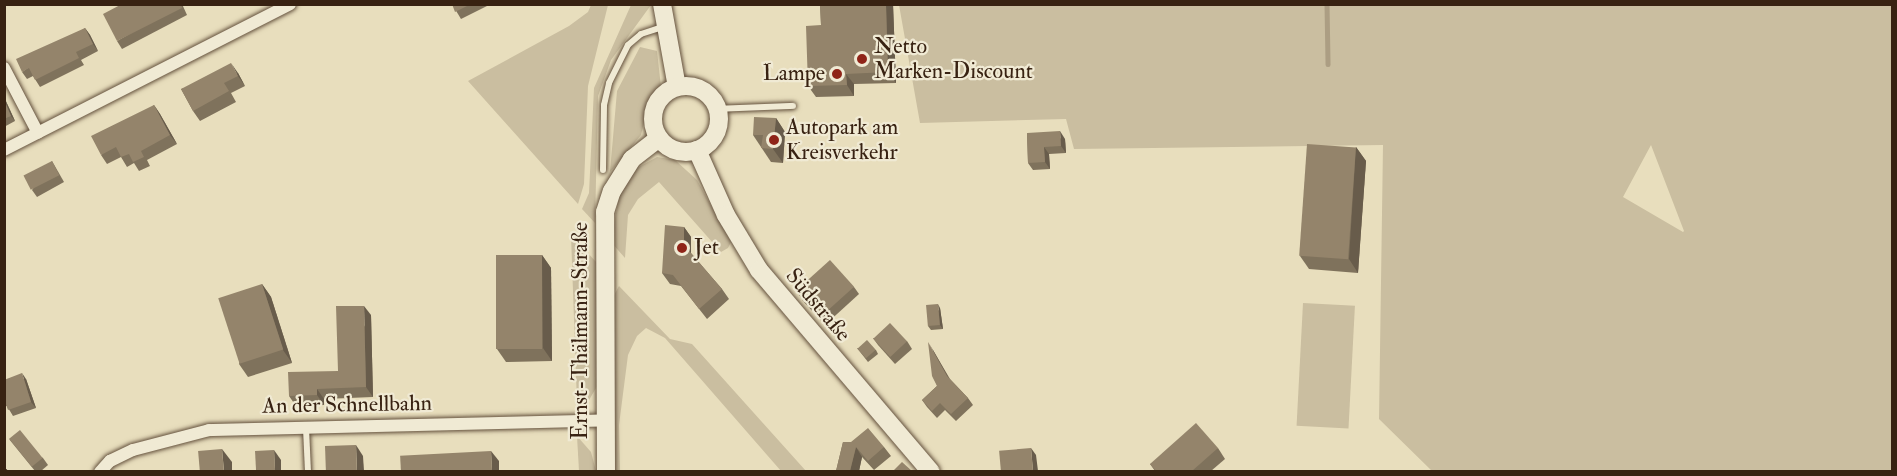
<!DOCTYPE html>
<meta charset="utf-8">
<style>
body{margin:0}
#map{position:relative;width:1897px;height:476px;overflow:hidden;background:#e8debd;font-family:"IM FELL Double Pica",serif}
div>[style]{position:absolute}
.green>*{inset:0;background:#cabea0;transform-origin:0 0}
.stream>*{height:4.5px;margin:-2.25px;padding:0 2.25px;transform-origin:2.25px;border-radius:2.25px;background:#ac9e83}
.roads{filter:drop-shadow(0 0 2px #64513d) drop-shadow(0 0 2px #64513d)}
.lane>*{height:6px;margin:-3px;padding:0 3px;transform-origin:3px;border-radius:3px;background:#f0ead4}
.street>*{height:12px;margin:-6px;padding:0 6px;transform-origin:6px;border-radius:6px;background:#f0ead4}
.secondary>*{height:18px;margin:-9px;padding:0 9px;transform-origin:9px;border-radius:9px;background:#f0ead4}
.secondary>.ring{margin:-9px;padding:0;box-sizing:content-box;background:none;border:18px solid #f0ead4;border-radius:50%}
.rail>*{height:7px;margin-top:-3.5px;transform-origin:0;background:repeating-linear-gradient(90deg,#f0ead4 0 14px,#382212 0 28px);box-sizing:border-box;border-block:2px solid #382212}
.wall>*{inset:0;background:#7f725c}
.shaded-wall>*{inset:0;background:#685c4b}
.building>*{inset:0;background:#94846b;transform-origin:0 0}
.dots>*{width:16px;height:16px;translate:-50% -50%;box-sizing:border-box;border:3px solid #f0ead4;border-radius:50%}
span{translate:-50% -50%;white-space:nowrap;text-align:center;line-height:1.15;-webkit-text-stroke:4.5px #f0ead4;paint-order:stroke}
.poi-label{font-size:22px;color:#382212}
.left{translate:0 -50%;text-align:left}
.right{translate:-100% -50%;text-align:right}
.street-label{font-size:22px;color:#382212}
.frame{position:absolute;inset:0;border:6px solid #382212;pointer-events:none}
</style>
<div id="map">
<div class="green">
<i style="clip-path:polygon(591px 5px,608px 5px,588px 86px,584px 184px,578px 204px,468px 81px,569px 26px,588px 12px)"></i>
<i style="clip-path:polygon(631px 5px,651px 5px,611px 60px,598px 96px,595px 223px,582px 209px,589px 193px,594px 88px)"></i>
<i style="clip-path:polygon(evenodd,899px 5px,1892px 5px,1892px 471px,1432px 471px,1379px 419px,1383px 145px,1074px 149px,1066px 119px,920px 123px,899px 5px,1651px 145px,1684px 231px,1683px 232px,1623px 197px,1651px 145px)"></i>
<i style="clip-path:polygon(640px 47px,657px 51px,661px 87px,647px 110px,641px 135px,610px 172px,617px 91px)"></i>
<i style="clip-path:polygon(657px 157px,675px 160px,697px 180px,731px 242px,728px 248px,721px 252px,659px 182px,638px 199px,628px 215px,625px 258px,611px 242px,619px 196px,637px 168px)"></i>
<i style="clip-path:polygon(571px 235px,598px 264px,599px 383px,589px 400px,580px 406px,577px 403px)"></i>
<i style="clip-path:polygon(619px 286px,670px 339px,692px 344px,806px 471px,781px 471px,665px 338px,646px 328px,637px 336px,628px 355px,619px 425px,620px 471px,613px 471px,612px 299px)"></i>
<i style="left:1303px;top:303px;width:52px;height:123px;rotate:3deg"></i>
<i style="clip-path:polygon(577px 436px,591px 452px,596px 471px,579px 471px)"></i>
</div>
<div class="stream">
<i style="left:1327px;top:4px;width:60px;rotate:89deg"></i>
</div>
<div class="roads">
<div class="lane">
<i style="left:717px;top:109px;width:76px;rotate:-2.3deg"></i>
<i style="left:603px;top:170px;width:65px;rotate:-89.1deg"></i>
<i style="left:604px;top:105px;width:23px;rotate:-77deg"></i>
<i style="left:609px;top:83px;width:42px;rotate:-63.4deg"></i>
<i style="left:628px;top:45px;width:17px;rotate:-40deg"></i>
<i style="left:641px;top:34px;width:23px;rotate:-18deg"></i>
<i style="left:306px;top:428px;width:44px;rotate:87.4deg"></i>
</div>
<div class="street">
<i style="left:4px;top:68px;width:73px;rotate:62.4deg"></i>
<i style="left:4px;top:150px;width:321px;rotate:-27deg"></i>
<i style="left:100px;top:472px;width:15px;rotate:-48deg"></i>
<i style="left:110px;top:461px;width:25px;rotate:-26deg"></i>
<i style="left:133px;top:450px;width:79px;rotate:-14.7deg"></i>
<i style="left:209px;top:430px;width:396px;rotate:-1.4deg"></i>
</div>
<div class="secondary">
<i style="left:662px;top:4px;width:84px;rotate:79.8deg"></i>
<i class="ring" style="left:653px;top:86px;width:48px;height:48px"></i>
<i style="left:697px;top:150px;width:71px;rotate:66deg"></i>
<i style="left:726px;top:215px;width:64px;rotate:59deg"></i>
<i style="left:759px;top:270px;width:265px;rotate:49.6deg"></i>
<i style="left:606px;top:472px;width:260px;rotate:-90.2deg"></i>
<i style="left:605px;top:212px;width:22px;rotate:-72deg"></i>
<i style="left:612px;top:191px;width:38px;rotate:-58deg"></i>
<i style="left:632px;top:159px;width:34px;rotate:-38deg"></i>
</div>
</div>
<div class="rail">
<i style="left:4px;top:471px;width:1px;rotate:45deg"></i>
</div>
<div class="wall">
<i style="clip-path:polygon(182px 4px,187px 15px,122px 49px,117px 41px)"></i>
<i style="clip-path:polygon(452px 4px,491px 4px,461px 19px)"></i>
<i style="clip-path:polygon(820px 4px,893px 4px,896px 83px,854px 84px,854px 96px,816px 97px,808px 86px,821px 25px)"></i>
<i style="clip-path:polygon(85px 28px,90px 35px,98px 51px,81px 60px,84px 65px,40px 87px,33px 76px,27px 79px,22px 72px)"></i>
<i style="clip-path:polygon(238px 73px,245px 86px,231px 93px,236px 102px,200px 121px,193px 111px,181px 89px)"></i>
<i style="clip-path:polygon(4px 97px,15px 121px,4px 127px)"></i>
<i style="clip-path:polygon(154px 105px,160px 114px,177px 144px,147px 160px,150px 166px,139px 171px,134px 163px,127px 167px,121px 157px,107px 164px,101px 155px)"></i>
<i style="clip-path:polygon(776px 118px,785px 132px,783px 163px,771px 162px,753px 135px)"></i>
<i style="clip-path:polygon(1027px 133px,1065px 139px,1066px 153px,1049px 154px,1050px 169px,1033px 170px,1028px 163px)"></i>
<i style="clip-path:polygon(1356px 147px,1366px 161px,1358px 273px,1309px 269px,1300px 256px)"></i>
<i style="clip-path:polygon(52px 161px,64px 182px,37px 197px,32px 190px)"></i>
<i style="clip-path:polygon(684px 227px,691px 237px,691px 253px,722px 289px,729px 299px,707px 319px,681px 286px,670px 284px,662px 273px)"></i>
<i style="clip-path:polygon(542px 255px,551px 268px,552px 361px,506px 362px,497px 349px)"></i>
<i style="clip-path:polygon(262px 284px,271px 297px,292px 363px,248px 377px,239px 364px)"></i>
<i style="clip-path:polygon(854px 287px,859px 294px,825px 325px,803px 301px,798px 293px)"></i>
<i style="clip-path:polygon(940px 308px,943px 329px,931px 330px,928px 326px)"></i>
<i style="clip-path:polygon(371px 315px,373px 397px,324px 399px,324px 405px,296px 406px,289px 396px,338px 371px)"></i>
<i style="clip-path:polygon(873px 338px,907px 341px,912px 349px,895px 364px,878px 345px)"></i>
<i style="clip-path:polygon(857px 348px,876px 350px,878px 354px,868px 362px)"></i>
<i style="clip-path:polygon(933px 350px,950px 379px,968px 398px,973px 405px,956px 421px,945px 410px,937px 418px,927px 407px,922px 400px,937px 386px)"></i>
<i style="clip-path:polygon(26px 379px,36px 408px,13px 416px,7px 406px,4px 406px,4px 380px)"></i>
<i style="clip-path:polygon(9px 439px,43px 458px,48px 465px,41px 471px,35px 471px)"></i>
<i style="clip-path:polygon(843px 442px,884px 447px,891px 456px,874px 470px,862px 457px,859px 471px,836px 471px)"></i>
<i style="clip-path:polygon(1218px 448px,1225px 459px,1211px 471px,1155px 471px,1150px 464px)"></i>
</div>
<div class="shaded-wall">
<i style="clip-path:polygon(886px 4px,893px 4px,896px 83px,888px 72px)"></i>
<i style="clip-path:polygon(85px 28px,90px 35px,98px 51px,93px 44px)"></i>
<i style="clip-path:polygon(231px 63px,238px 73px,245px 86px,238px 76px)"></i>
<i style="clip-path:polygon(846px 74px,854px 84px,854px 96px,847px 85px)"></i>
<i style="clip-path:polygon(4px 97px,15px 121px,11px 116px,4px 100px)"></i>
<i style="clip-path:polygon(154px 105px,160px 114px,177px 144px,170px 135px)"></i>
<i style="clip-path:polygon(776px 118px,785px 132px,783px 163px,773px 149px)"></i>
<i style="clip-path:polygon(1060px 131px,1065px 139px,1066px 153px,1061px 146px)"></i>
<i style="clip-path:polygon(1044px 147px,1049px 154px,1050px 169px,1045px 162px)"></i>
<i style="clip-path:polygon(1356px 147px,1366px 161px,1358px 273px,1349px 259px)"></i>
<i style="clip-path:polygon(684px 227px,691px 237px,691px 255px,684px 245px)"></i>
<i style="clip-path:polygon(542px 255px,551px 268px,552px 361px,543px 348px)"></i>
<i style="clip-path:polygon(262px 284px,271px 297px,292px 363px,283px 350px)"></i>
<i style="clip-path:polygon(938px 304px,940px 308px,943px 329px,940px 325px)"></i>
<i style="clip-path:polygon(364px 306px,371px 315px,373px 397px,366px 387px)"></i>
<i style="clip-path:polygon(928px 342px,933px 350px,952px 384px,947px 376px)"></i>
<i style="clip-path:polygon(22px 373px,26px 379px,36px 408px,31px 402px)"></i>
<i style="clip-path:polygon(317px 389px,324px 399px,324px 405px,317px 395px)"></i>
<i style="clip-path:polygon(356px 445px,363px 456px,364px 471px,357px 471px)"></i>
<i style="clip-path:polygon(856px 447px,862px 457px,859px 471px,850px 471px)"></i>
<i style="clip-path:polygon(1031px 448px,1036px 455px,1038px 471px,1033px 471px)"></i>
<i style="clip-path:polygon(222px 449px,232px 462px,232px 471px,224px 471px)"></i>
<i style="clip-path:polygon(274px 450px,281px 460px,281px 471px,275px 471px)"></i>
<i style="clip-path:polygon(491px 451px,499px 461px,499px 471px,492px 471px)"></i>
</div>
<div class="building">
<i style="clip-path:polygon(122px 4px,181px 4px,182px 8px,117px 41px,103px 14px)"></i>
<i style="clip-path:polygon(452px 4px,471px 4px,455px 12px)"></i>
<i style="clip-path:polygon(820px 4px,886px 4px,888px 72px,846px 74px,847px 85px,808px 86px,806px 26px,821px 25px)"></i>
<i style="clip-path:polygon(85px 28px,93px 44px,76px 52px,79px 58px,35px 80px,29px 68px,22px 72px,16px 59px)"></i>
<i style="clip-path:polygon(231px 63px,238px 76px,224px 83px,229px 91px,193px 111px,181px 89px)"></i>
<i style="clip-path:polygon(4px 100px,11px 116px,4px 119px)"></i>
<i style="clip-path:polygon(154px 105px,170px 135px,141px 151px,144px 157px,133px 162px,129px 154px,121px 157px,116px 147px,101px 155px,91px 136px)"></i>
<i style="clip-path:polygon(754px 117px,776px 118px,773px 149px,761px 148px,763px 135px,753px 135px)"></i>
<i style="clip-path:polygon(1060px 131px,1061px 146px,1044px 147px,1045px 162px,1028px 163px,1027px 133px)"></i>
<i style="left:1307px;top:144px;width:49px;height:112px;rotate:4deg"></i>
<i style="left:52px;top:161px;width:16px;height:32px;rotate:63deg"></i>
<i style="clip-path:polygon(665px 225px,684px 227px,684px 245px,722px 289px,699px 309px,673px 275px,662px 273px)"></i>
<i style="left:496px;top:255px;width:46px;height:94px"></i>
<i style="left:830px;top:260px;width:36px;height:46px;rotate:48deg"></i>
<i style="left:262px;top:284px;width:69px;height:46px;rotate:72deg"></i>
<i style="left:938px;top:304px;width:21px;height:12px;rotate:85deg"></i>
<i style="clip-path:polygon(336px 306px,364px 306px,366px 387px,317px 389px,317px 395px,289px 396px,288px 372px,338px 371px)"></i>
<i style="left:890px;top:323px;width:25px;height:23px;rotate:47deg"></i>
<i style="left:867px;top:340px;width:13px;height:13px;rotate:48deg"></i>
<i style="clip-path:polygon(928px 342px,947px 376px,968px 398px,951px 414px,940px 403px,932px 411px,922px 400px,937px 386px,932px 376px)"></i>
<i style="clip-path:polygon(22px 373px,31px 402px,8px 410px,4px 399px,4px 380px)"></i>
<i style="clip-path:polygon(1196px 423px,1218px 448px,1192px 471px,1156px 471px,1150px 464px)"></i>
<i style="clip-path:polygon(868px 428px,884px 447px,868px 461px,856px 447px,850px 471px,836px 471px,843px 442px,851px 442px)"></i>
<i style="left:20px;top:430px;width:36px;height:14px;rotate:51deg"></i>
<i style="left:356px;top:445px;width:26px;height:31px;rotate:88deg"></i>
<i style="left:1031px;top:448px;width:23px;height:32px;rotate:85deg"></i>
<i style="left:222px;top:449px;width:22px;height:24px;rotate:85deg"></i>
<i style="left:274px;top:450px;width:21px;height:19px;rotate:87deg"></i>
<i style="left:491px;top:451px;width:20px;height:91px;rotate:87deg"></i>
<i style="clip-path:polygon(902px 462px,912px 471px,893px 471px)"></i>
</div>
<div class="dots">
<i style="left:862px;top:59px;background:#8f2418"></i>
<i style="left:837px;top:74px;background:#8f2418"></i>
<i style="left:774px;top:140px;background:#8f2418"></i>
<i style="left:682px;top:248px;background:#8f2418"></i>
</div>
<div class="poi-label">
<span class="left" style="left:874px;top:59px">Netto<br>Marken-Discount</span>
<span class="right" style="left:825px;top:74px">Lampe</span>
<span class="left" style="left:786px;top:140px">Autopark am<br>Kreisverkehr</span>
<span class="left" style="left:694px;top:248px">Jet</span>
</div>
<div class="street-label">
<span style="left:818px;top:305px;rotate:50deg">Südstraße</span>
<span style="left:581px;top:331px;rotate:-90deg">Ernst-Thälmann-Straße</span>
<span style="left:347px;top:405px;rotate:-1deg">An der Schnellbahn</span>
</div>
<div class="frame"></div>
</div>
